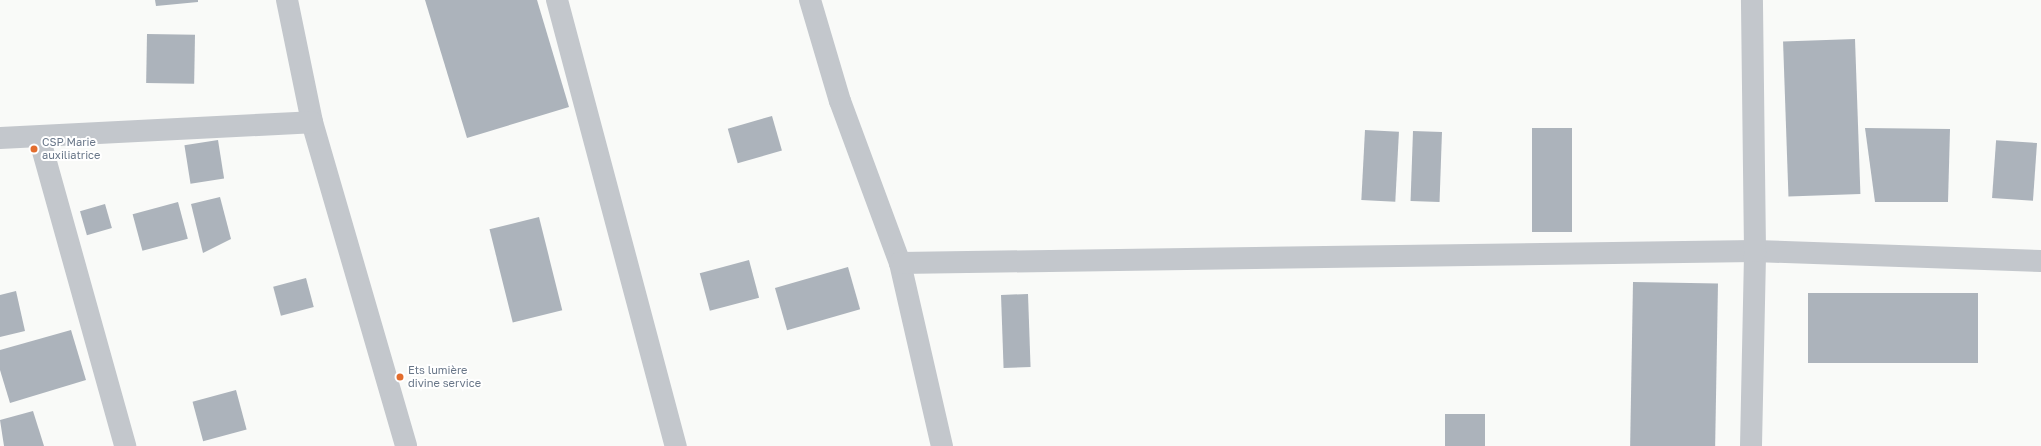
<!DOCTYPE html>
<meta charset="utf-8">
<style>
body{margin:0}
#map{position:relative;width:2041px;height:446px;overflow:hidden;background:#f9faf8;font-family:"Golos Text",sans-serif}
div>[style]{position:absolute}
.building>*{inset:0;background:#acb3bb;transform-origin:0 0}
.minor>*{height:22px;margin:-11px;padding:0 11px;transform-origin:11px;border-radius:11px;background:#c3c7cc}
.dots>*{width:11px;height:11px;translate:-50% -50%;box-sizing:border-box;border:2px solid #fff;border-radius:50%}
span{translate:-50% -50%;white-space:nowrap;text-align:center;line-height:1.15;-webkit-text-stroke:4px #fff;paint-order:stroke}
.poi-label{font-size:11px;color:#697789}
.left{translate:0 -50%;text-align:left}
</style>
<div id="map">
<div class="building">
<i style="clip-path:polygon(155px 0,198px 0,198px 2px,156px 6px)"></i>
<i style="clip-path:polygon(425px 0,537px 0,569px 107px,467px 138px)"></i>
<i style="left:147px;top:34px;width:48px;height:49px;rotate:1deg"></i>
<i style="left:1855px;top:39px;width:155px;height:72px;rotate:88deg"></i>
<i style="left:772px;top:116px;width:36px;height:46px;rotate:74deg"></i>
<i style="left:1532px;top:128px;width:40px;height:104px"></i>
<i style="clip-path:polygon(1865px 128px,1950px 129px,1948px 202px,1875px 202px)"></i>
<i style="left:1365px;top:130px;width:34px;height:70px;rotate:3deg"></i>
<i style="left:1413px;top:131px;width:29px;height:70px;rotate:2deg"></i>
<i style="left:218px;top:140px;width:39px;height:34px;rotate:81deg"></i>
<i style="left:2037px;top:143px;width:58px;height:41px;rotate:94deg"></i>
<i style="clip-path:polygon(220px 197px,231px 239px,203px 253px,191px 204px)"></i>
<i style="left:178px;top:202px;width:38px;height:47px;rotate:75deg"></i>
<i style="left:105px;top:204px;width:25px;height:26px;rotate:74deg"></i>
<i style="left:539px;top:217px;width:96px;height:51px;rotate:76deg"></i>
<i style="left:749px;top:260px;width:39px;height:51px;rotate:75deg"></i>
<i style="left:848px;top:267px;width:44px;height:76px;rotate:74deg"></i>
<i style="left:306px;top:278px;width:30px;height:34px;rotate:75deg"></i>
<i style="left:1633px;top:282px;width:85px;height:164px;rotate:1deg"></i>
<i style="clip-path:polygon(16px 291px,25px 331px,0 337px,0 295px)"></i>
<i style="left:1808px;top:293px;width:170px;height:70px"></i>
<i style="left:1028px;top:294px;width:73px;height:27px;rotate:88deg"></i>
<i style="clip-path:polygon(71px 330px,86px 380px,10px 403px,0 370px,0 350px)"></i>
<i style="left:236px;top:390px;width:41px;height:45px;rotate:75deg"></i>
<i style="clip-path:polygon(33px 411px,44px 446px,4px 446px,0 420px)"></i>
<i style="left:1445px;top:414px;width:40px;height:32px"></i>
</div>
<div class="minor">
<i style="left:287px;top:0;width:125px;rotate:78.4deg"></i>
<i style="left:312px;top:122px;width:337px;rotate:73.8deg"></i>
<i style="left:557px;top:0;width:462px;rotate:75.1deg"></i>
<i style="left:810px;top:0;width:105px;rotate:73.5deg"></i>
<i style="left:840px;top:101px;width:173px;rotate:69.7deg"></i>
<i style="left:900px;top:263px;width:188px;rotate:77.1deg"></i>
<i style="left:39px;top:137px;width:321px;rotate:74.4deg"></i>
<i style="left:0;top:138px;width:312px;rotate:-2.9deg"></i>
<i style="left:900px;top:263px;width:855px;rotate:-0.8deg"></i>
<i style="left:1755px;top:251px;width:286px;rotate:2deg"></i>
<i style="left:1751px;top:446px;width:195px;rotate:-88.8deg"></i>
<i style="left:1755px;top:251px;width:251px;rotate:-90.7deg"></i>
</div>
<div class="dots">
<i style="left:34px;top:149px;background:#e36d2e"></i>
<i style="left:400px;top:377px;background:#e36d2e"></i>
</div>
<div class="poi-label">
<span class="left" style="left:42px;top:149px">CSP Marie<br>auxiliatrice</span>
<span class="left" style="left:408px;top:377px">Ets lumière<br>divine service</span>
</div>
</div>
